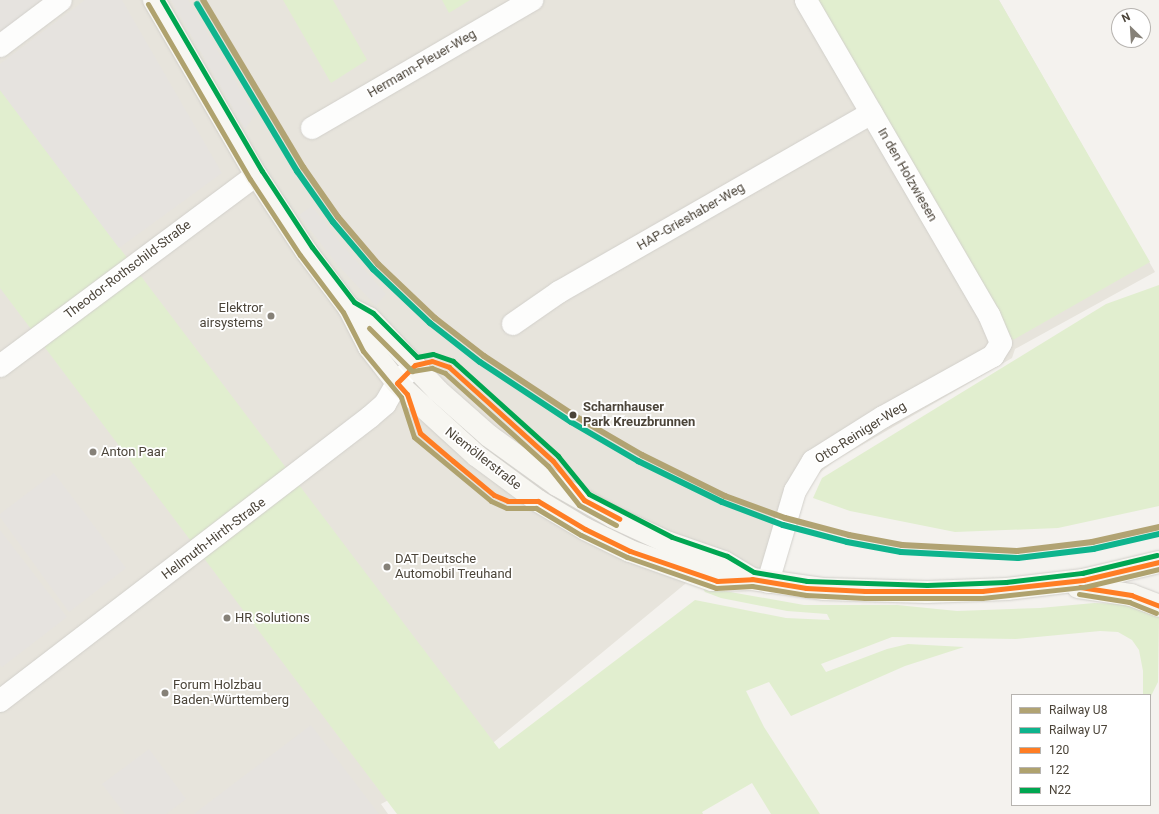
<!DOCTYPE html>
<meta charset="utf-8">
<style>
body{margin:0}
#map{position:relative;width:1159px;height:814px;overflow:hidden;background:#f4f2ee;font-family:Roboto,sans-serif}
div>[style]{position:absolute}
.residential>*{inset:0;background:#e7e4dc}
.green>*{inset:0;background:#e1eecf}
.parking>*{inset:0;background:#e6e3df}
.roads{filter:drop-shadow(0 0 1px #d2d0cb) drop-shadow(0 0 1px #d2d0cb)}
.minor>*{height:22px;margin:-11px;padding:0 11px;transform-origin:11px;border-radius:11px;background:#fdfdfc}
.secondary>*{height:22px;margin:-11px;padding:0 11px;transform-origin:11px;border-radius:11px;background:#f7f6f1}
.bus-1>*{height:5px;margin:-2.5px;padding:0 2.5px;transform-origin:2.5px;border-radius:2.5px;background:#ff7d24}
.bus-2>*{height:5px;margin:-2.5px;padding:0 2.5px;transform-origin:2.5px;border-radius:2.5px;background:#afa26e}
.bus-3>*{height:5px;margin:-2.5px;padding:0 2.5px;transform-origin:2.5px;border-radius:2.5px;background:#00a651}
.rail-1>*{height:6px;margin:-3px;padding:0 3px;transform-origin:3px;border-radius:3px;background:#b1a373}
.rail-2>*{height:6px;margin:-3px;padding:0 3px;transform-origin:3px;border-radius:3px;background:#0eb48d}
.dots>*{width:11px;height:11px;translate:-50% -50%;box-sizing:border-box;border:2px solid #fff;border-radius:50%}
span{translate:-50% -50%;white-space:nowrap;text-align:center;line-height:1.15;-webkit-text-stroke:3.5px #fff;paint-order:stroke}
.street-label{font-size:13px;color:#4b4439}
.poi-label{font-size:13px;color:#4b4439}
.right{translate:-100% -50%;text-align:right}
.left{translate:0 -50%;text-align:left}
.stop-label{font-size:13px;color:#4b4439;font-weight:700}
.legend{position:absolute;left:1011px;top:694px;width:140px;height:112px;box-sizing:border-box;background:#fff;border:1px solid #b7b4b0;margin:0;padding:5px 7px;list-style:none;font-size:12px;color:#4b4439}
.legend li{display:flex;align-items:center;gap:8px;height:20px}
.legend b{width:20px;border:1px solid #b7b4b0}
.north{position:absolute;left:1111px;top:8px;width:40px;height:40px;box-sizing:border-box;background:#fff;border:1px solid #b7b4b0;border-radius:50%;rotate:335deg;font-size:11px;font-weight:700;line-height:16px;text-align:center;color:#4b4439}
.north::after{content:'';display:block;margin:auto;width:14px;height:18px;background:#868178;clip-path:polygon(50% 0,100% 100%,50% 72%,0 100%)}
</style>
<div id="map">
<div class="residential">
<i style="clip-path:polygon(0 0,999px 0,1155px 272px,1015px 349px,1012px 358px,836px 460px,817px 475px,806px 489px,772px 594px,691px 579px,488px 747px,381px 804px,388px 814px,0 814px)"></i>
</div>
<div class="green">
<i style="clip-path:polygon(283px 0,333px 0,367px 60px,331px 83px)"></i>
<i style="clip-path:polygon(442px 0,470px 0,449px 13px)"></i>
<i style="clip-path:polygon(816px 0,999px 0,1150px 262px,1013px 340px)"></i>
<i style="clip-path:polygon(0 90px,499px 749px,695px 600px,786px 618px,830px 620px,827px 614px,787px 611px,721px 598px,705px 592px,702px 587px,804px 605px,897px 605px,957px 611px,1040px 608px,1094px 603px,1125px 604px,1151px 612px,1159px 617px,1158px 682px,1150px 698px,1150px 695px,1143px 695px,1143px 671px,1139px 650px,1132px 640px,1118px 632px,1100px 631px,1016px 639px,892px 637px,821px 664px,826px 672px,887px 649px,908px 644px,964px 647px,905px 666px,791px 716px,769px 682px,746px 691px,764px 727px,820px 814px,771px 814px,752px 783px,702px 812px,703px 814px,397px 814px,0 288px)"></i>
<i style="clip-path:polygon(1159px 285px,1159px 506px,1058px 528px,955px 532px,850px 511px,813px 498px,822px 478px,1106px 304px)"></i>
</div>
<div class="parking">
<i style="clip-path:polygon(0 0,53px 0,0 44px)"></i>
<i style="clip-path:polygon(85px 0,122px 0,222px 173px,119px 248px,0 90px,0 64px)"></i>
<i style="clip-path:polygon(171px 0,188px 0,255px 115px,245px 129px)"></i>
<i style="clip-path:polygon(312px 206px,342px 245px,386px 294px,376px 306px,336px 263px,299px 215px)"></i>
<i style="clip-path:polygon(54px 473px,126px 568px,69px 612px,0 517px,0 514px)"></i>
<i style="clip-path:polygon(0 530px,67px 617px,2px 667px,0 665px)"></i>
<i style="clip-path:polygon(311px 725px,379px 814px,194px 814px)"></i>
<i style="clip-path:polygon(149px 749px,186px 799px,166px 814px,125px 814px,102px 784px)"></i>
</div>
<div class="roads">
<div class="minor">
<i style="left:0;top:46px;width:76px;rotate:-37deg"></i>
<i style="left:312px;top:128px;width:255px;rotate:-30.2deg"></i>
<i style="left:513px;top:324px;width:56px;rotate:-34.8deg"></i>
<i style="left:559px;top:292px;width:360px;rotate:-29.8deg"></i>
<i style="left:0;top:366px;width:319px;rotate:-36.7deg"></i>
<i style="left:768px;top:582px;width:95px;rotate:-73.5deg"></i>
<i style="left:795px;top:491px;width:35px;rotate:-59deg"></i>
<i style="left:813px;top:461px;width:83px;rotate:-32.2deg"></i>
<i style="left:883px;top:417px;width:126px;rotate:-29deg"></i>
<i style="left:993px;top:356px;width:15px;rotate:-58deg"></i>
<i style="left:1001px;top:343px;width:30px;rotate:-113deg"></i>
<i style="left:989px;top:315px;width:364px;rotate:-120.2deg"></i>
<i style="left:0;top:701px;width:466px;rotate:-37.5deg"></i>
<i style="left:370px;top:417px;width:20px;rotate:-41deg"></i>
<i style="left:385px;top:404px;width:24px;rotate:-60deg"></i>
<i style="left:397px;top:383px;width:25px;rotate:-45deg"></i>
</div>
<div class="secondary">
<i style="left:154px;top:0;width:203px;rotate:59.8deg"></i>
<i style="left:256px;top:175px;width:91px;rotate:56.7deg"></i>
<i style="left:306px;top:251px;width:71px;rotate:53deg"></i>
<i style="left:349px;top:308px;width:44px;rotate:62.9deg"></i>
<i style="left:369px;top:347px;width:46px;rotate:52.1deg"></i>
<i style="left:397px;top:383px;width:108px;rotate:42.4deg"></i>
<i style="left:477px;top:456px;width:76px;rotate:36.4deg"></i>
<i style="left:538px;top:501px;width:55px;rotate:30.8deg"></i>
<i style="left:585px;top:529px;width:50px;rotate:26.1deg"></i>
<i style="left:630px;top:551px;width:87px;rotate:19.5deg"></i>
<i style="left:712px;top:580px;width:40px;rotate:-1.4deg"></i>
<i style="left:752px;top:579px;width:73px;rotate:7.9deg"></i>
<i style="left:824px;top:589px;width:103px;rotate:1.7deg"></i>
<i style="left:927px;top:592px;width:80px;rotate:-2.1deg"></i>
<i style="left:1007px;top:589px;width:77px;rotate:-6.8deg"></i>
<i style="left:1083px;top:580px;width:78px;rotate:-13.3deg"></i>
<i style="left:349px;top:308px;width:22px;rotate:27deg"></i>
<i style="left:369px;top:318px;width:100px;rotate:46.6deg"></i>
<i style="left:438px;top:391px;width:68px;rotate:41.4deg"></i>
<i style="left:489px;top:436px;width:84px;rotate:35.8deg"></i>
<i style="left:557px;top:485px;width:64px;rotate:29.7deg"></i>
<i style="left:613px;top:517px;width:62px;rotate:24.9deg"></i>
<i style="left:669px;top:543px;width:58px;rotate:19.1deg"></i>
<i style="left:724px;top:562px;width:33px;rotate:31deg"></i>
<i style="left:1078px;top:587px;width:54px;rotate:8.6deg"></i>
<i style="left:1131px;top:595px;width:30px;rotate:21deg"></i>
</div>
</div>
<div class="bus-1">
<i style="left:397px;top:383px;width:25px;rotate:-45deg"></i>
<i style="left:415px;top:365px;width:17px;rotate:-13deg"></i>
<i style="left:432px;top:361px;width:18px;rotate:19deg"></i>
<i style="left:449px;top:367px;width:140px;rotate:42.1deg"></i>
<i style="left:553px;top:461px;width:50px;rotate:51.5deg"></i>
<i style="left:584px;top:500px;width:40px;rotate:28deg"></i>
<i style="left:397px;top:383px;width:15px;rotate:48deg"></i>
<i style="left:407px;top:394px;width:41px;rotate:71.6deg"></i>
<i style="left:420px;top:433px;width:43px;rotate:40.3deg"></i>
<i style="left:453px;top:461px;width:53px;rotate:39.7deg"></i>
<i style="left:494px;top:495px;width:15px;rotate:23deg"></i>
<i style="left:508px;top:501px;width:30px"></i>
<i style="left:538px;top:501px;width:55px;rotate:30.8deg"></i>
<i style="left:585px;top:529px;width:50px;rotate:26.1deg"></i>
<i style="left:630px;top:551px;width:92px;rotate:19deg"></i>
<i style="left:717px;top:581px;width:35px;rotate:-3deg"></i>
<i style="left:752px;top:579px;width:55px;rotate:9.5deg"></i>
<i style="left:806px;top:588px;width:59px;rotate:2.9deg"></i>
<i style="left:865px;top:591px;width:117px"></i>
<i style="left:982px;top:591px;width:102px;rotate:-6.2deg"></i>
<i style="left:1083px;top:580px;width:78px;rotate:-13.3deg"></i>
<i style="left:1080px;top:587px;width:52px;rotate:8.9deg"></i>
<i style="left:1131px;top:595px;width:30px;rotate:21deg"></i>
</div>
<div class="bus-2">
<i style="left:148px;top:4px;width:203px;rotate:59.8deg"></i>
<i style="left:250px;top:179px;width:91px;rotate:56.7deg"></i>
<i style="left:300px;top:255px;width:71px;rotate:53deg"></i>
<i style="left:343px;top:312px;width:44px;rotate:62.9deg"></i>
<i style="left:363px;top:351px;width:60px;rotate:50.4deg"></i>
<i style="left:401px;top:397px;width:42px;rotate:72deg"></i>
<i style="left:414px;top:437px;width:100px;rotate:39.7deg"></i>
<i style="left:491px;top:501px;width:17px;rotate:24deg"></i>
<i style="left:507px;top:508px;width:29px"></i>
<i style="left:536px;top:508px;width:52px;rotate:31deg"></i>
<i style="left:581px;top:535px;width:51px;rotate:25.6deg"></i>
<i style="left:627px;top:557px;width:94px;rotate:19.2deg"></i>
<i style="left:716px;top:588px;width:36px;rotate:-3deg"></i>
<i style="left:752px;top:586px;width:55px;rotate:9.5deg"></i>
<i style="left:806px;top:595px;width:59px;rotate:2.9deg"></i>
<i style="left:865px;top:598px;width:117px"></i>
<i style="left:982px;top:598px;width:103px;rotate:-6.2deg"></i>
<i style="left:1084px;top:587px;width:77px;rotate:-13.5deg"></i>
<i style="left:369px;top:328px;width:61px;rotate:45deg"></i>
<i style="left:412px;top:371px;width:20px;rotate:-9deg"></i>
<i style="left:432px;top:368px;width:14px;rotate:21deg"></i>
<i style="left:445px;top:373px;width:139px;rotate:42.1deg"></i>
<i style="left:548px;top:466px;width:50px;rotate:51.5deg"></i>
<i style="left:579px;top:505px;width:42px;rotate:28.4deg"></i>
<i style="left:1079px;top:594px;width:51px;rotate:9.1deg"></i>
<i style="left:1129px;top:602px;width:29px;rotate:22deg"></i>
</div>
<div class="bus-3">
<i style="left:162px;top:0;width:198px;rotate:59.7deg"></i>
<i style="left:262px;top:171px;width:91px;rotate:56.7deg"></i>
<i style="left:312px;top:247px;width:69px;rotate:52.6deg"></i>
<i style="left:354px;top:302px;width:22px;rotate:30deg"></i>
<i style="left:373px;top:313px;width:62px;rotate:45deg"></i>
<i style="left:417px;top:357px;width:16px;rotate:-11deg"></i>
<i style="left:433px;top:354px;width:21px;rotate:19deg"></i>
<i style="left:453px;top:361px;width:142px;rotate:42.1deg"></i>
<i style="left:558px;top:456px;width:49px;rotate:50.8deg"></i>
<i style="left:589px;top:494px;width:93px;rotate:27.4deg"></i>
<i style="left:672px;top:537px;width:58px;rotate:19.1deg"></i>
<i style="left:727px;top:556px;width:31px;rotate:31deg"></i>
<i style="left:754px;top:572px;width:54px;rotate:9.6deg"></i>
<i style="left:807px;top:581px;width:120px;rotate:1.9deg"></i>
<i style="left:927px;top:585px;width:79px;rotate:-2.2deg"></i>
<i style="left:1006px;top:582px;width:77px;rotate:-6.8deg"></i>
<i style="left:1082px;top:573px;width:77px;rotate:-13.5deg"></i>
</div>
<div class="rail-1">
<i style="left:203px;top:0;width:195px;rotate:59.1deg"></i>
<i style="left:303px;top:167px;width:61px;rotate:55deg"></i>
<i style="left:338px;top:217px;width:62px;rotate:49.6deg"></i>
<i style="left:378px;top:264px;width:79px;rotate:43.5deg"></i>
<i style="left:435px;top:318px;width:62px;rotate:37.8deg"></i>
<i style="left:484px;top:356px;width:109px;rotate:33.4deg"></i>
<i style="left:575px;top:416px;width:78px;rotate:30.2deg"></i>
<i style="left:642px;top:455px;width:93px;rotate:26.3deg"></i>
<i style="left:725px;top:496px;width:64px;rotate:20.1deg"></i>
<i style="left:785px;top:518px;width:66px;rotate:14.9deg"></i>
<i style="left:849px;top:535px;width:54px;rotate:10.7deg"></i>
<i style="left:902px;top:545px;width:115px;rotate:3deg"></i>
<i style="left:1017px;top:551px;width:76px;rotate:-6.8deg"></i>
<i style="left:1092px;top:542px;width:69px;rotate:-12.6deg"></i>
</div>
<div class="rail-2">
<i style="left:197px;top:4px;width:195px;rotate:59.1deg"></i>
<i style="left:297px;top:171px;width:62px;rotate:54.8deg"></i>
<i style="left:333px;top:222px;width:62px;rotate:49.6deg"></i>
<i style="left:373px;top:269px;width:79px;rotate:43.5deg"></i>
<i style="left:430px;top:323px;width:63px;rotate:38deg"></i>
<i style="left:480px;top:362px;width:109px;rotate:33.4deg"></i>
<i style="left:571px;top:422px;width:78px;rotate:30.2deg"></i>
<i style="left:638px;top:461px;width:93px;rotate:26deg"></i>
<i style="left:722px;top:502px;width:65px;rotate:20.7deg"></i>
<i style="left:783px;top:525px;width:66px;rotate:14.9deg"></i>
<i style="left:847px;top:542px;width:55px;rotate:10.5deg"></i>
<i style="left:901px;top:552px;width:117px;rotate:2.9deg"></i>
<i style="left:1018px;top:558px;width:76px;rotate:-6.8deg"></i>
<i style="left:1093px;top:549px;width:68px;rotate:-12.8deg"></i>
</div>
<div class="dots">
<i style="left:271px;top:316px;background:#868178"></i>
<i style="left:573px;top:415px;background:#4b4439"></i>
<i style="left:93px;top:452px;background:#868178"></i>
<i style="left:387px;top:567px;background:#868178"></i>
<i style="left:227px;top:618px;background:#868178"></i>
<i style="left:165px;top:693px;background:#868178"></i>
</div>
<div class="street-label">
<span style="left:422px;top:64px;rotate:-30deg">Hermann-Pleuer-Weg</span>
<span style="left:907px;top:175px;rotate:60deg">In den Holzwiesen</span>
<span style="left:691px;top:217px;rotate:-30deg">HAP-Grieshaber-Weg</span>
<span style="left:128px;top:270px;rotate:-37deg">Theodor-Rothschild-Straße</span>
<span style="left:861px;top:433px;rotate:-32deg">Otto-Reiniger-Weg</span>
<span style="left:483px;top:459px;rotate:38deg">Niemöllerstraße</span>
<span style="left:214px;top:539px;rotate:-37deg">Hellmuth-Hirth-Straße</span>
</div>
<div class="poi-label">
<span class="right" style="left:263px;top:316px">Elektror<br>airsystems</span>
<span class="left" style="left:101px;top:452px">Anton Paar</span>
<span class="left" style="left:395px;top:567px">DAT Deutsche<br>Automobil Treuhand</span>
<span class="left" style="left:235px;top:618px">HR Solutions</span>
<span class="left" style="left:173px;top:693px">Forum Holzbau<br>Baden-Württemberg</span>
</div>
<div class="stop-label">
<span class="left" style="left:583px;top:415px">Scharnhauser<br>Park Kreuzbrunnen</span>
</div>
<ul class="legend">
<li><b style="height:5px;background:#b1a373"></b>Railway U8</li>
<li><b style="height:5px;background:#0eb48d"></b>Railway U7</li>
<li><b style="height:5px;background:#ff7d24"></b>120</li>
<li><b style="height:5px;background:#afa26e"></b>122</li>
<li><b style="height:5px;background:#00a651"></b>N22</li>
</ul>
<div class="north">N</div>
</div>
